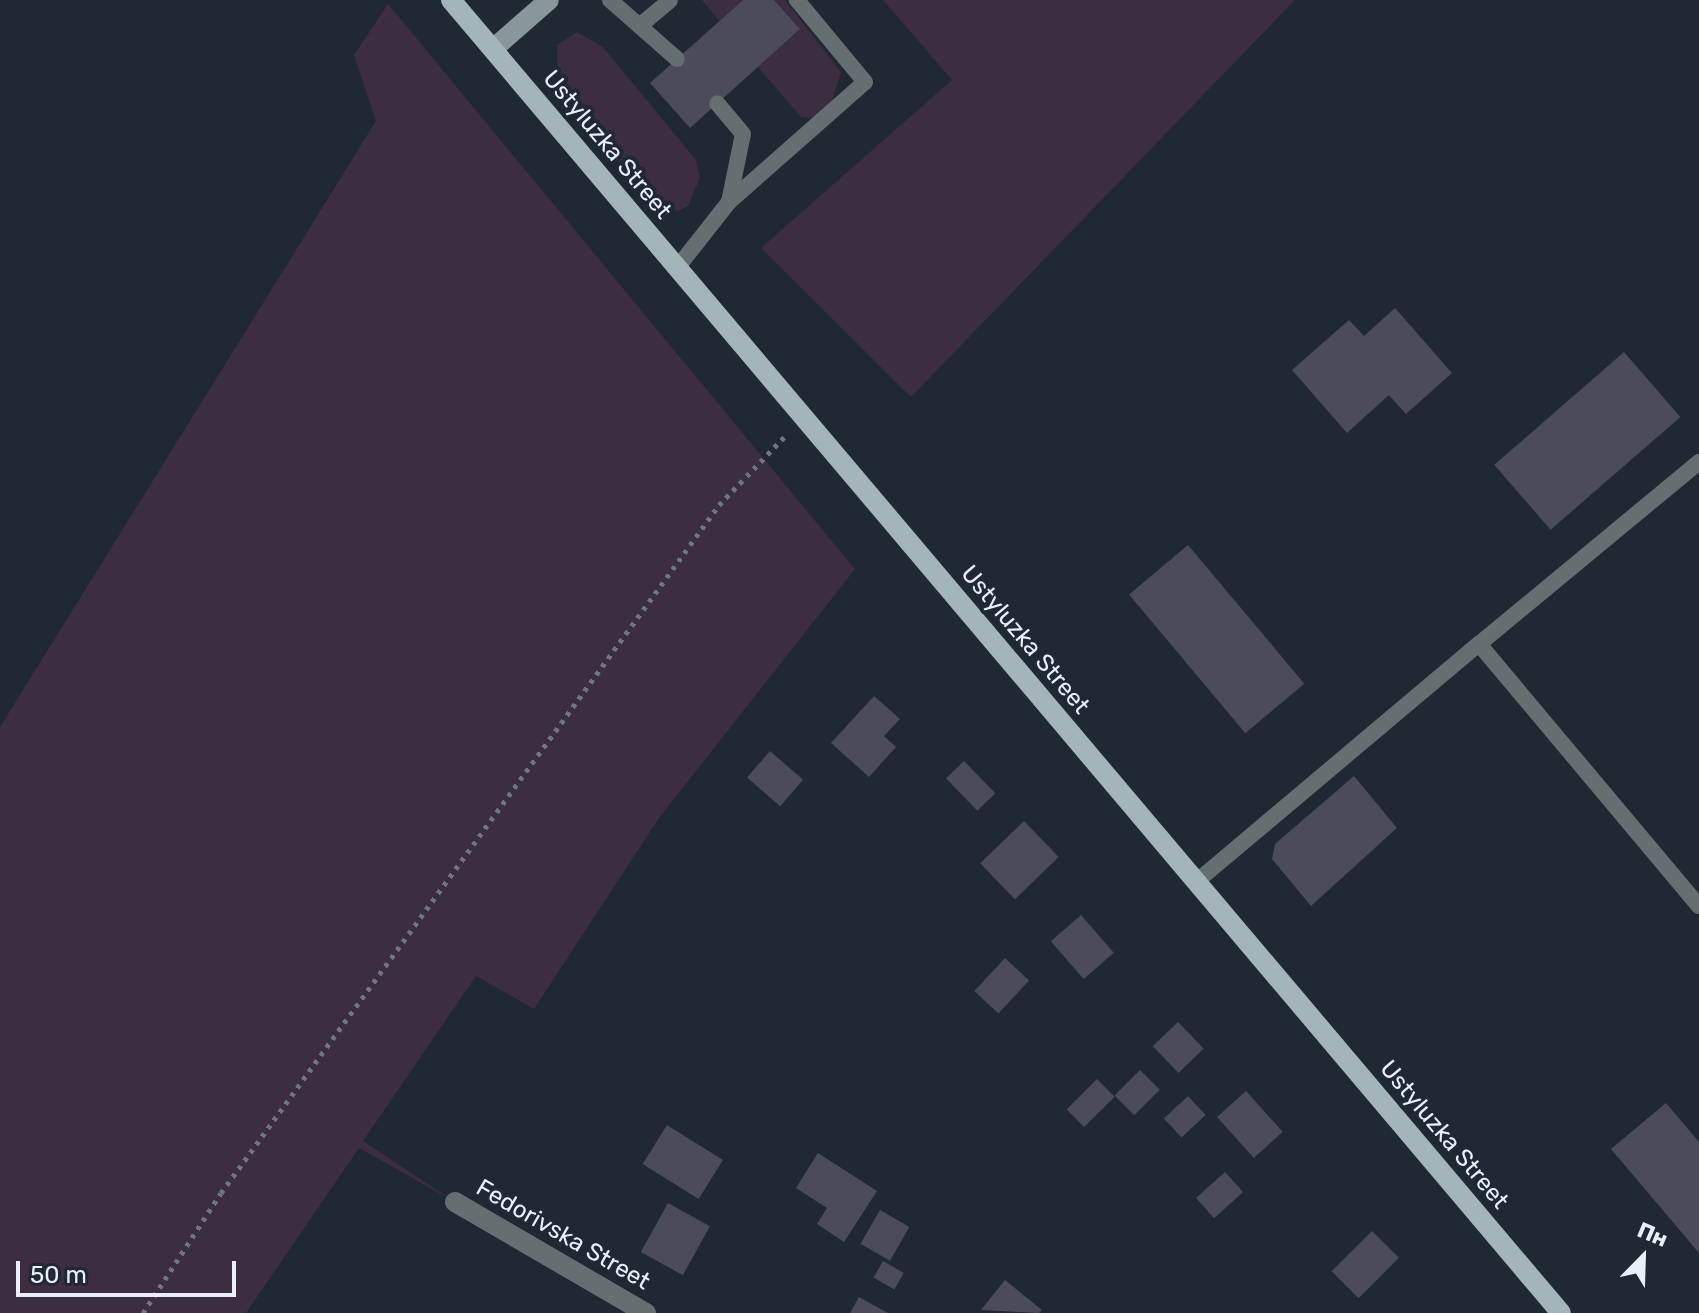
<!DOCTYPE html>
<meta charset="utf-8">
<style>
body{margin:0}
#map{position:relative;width:1699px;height:1313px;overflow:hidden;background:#1f2833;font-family:Rubik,sans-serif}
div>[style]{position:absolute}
.green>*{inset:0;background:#3d2d40}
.building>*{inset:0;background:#4c4b5a;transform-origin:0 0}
.path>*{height:5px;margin-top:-2.5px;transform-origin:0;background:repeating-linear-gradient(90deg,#6e7680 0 4px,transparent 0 10px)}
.lane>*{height:16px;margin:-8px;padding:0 8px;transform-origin:8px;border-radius:8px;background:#656e70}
.street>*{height:20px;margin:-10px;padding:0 10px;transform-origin:10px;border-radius:10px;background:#656e70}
.secondary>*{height:20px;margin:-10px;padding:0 10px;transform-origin:10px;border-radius:10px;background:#89969a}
.primary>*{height:20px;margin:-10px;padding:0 10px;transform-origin:10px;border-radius:10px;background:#a4b5ba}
span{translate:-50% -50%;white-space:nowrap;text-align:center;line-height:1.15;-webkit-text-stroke:8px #1f2833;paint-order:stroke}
.street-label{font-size:24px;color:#eaf0f8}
.north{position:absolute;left:1603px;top:1217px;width:80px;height:80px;-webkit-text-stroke:6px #1f2833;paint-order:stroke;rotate:23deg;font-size:22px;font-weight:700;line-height:32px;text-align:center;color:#eaf0f8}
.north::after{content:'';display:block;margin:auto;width:28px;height:36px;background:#eaf0f8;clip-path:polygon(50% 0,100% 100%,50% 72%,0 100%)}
.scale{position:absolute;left:16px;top:1261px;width:220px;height:36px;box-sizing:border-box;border:4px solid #eaf0f8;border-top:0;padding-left:10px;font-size:24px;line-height:28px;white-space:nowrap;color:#eaf0f8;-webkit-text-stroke:6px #1f2833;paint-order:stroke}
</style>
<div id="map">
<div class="green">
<i style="clip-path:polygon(702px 0,743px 0,719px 21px)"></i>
<i style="clip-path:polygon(774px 0,785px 0,841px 72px,830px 107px,814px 118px,801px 117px,758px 67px,800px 29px)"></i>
<i style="clip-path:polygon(883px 0,1295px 0,911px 397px,761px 248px,952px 80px)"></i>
<i style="clip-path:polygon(388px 4px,855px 569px,659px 818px,534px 1009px,476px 976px,363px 1141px,455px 1202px,359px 1148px,246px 1313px,0 1313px,0 727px,376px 121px,354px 55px)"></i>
<i style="clip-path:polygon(577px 32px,603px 47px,696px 160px,700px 178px,688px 206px,678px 211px,651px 201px,558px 93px,557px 45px)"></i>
</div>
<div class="building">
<i style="clip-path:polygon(743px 0,774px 0,800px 29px,690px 128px,650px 83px)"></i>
<i style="clip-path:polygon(1395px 308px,1452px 373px,1406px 414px,1389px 395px,1347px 433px,1292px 370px,1349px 320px,1364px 336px)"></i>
<i style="left:1624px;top:352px;width:86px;height:172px;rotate:49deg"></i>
<i style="left:1188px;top:545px;width:181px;height:77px;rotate:50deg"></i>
<i style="clip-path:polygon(874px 696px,900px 719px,884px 736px,896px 747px,869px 777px,831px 743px)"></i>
<i style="left:770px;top:751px;width:44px;height:35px;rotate:41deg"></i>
<i style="left:964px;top:761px;width:45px;height:25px;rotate:46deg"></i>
<i style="clip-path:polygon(1354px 776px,1397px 828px,1311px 906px,1272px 859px,1275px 844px)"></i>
<i style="left:1024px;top:821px;width:50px;height:61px;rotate:46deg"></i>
<i style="left:1081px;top:915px;width:50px;height:40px;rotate:49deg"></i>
<i style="left:1005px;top:958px;width:33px;height:45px;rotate:43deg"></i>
<i style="left:1178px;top:1022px;width:37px;height:35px;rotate:46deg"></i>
<i style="left:1140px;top:1070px;width:28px;height:36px;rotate:45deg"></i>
<i style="left:1097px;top:1079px;width:25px;height:43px;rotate:45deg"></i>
<i style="left:1246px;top:1091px;width:55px;height:39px;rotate:48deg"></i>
<i style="left:1188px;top:1096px;width:26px;height:33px;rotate:47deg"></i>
<i style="clip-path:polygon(1666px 1103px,1699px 1142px,1699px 1253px,1611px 1149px)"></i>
<i style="left:667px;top:1125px;width:66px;height:46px;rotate:32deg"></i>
<i style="clip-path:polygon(818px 1153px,877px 1191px,844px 1242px,817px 1224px,827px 1208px,796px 1188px)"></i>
<i style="left:1225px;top:1172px;width:27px;height:39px;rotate:48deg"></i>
<i style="left:668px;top:1203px;width:48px;height:56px;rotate:29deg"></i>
<i style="left:880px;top:1210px;width:34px;height:39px;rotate:30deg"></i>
<i style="left:1372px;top:1231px;width:38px;height:57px;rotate:45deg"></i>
<i style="left:883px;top:1261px;width:24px;height:19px;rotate:30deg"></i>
<i style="clip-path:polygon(1005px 1280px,1042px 1310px,1039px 1313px,981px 1310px)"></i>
<i style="clip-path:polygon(859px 1297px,888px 1313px,850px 1313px)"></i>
</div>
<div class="path">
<i style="left:143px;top:1313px;width:143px;rotate:-57deg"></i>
<i style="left:221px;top:1193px;width:849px;rotate:-54.1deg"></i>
<i style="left:719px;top:505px;width:98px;rotate:-46.2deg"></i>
</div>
<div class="lane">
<i style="left:610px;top:0;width:89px;rotate:41.4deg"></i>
<i style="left:643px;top:23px;width:35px;rotate:-40deg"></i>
<i style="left:729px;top:202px;width:181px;rotate:-41.4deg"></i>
<i style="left:865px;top:82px;width:107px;rotate:-129.7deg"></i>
<i style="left:677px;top:268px;width:84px;rotate:-51.8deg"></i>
<i style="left:729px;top:202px;width:69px;rotate:-78.4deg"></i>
<i style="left:743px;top:134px;width:40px;rotate:-130deg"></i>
<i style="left:1479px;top:644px;width:286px;rotate:-39.6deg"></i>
<i style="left:1196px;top:882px;width:370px;rotate:-40.1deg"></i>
<i style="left:1479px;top:644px;width:342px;rotate:50deg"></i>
</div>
<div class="street">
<i style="left:455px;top:1202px;width:221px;rotate:30.2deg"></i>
</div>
<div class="secondary">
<i style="left:493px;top:49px;width:74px;rotate:-41.2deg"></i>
</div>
<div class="primary">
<i style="left:451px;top:0;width:1719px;rotate:49.79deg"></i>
</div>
<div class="street-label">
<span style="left:607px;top:145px;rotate:50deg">Ustyluzka Street</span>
<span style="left:1025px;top:640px;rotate:50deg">Ustyluzka Street</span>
<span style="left:1444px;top:1135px;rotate:50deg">Ustyluzka Street</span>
<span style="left:563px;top:1235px;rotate:30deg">Fedorivska Street</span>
</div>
<div class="north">Пн</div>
<div class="scale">50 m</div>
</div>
